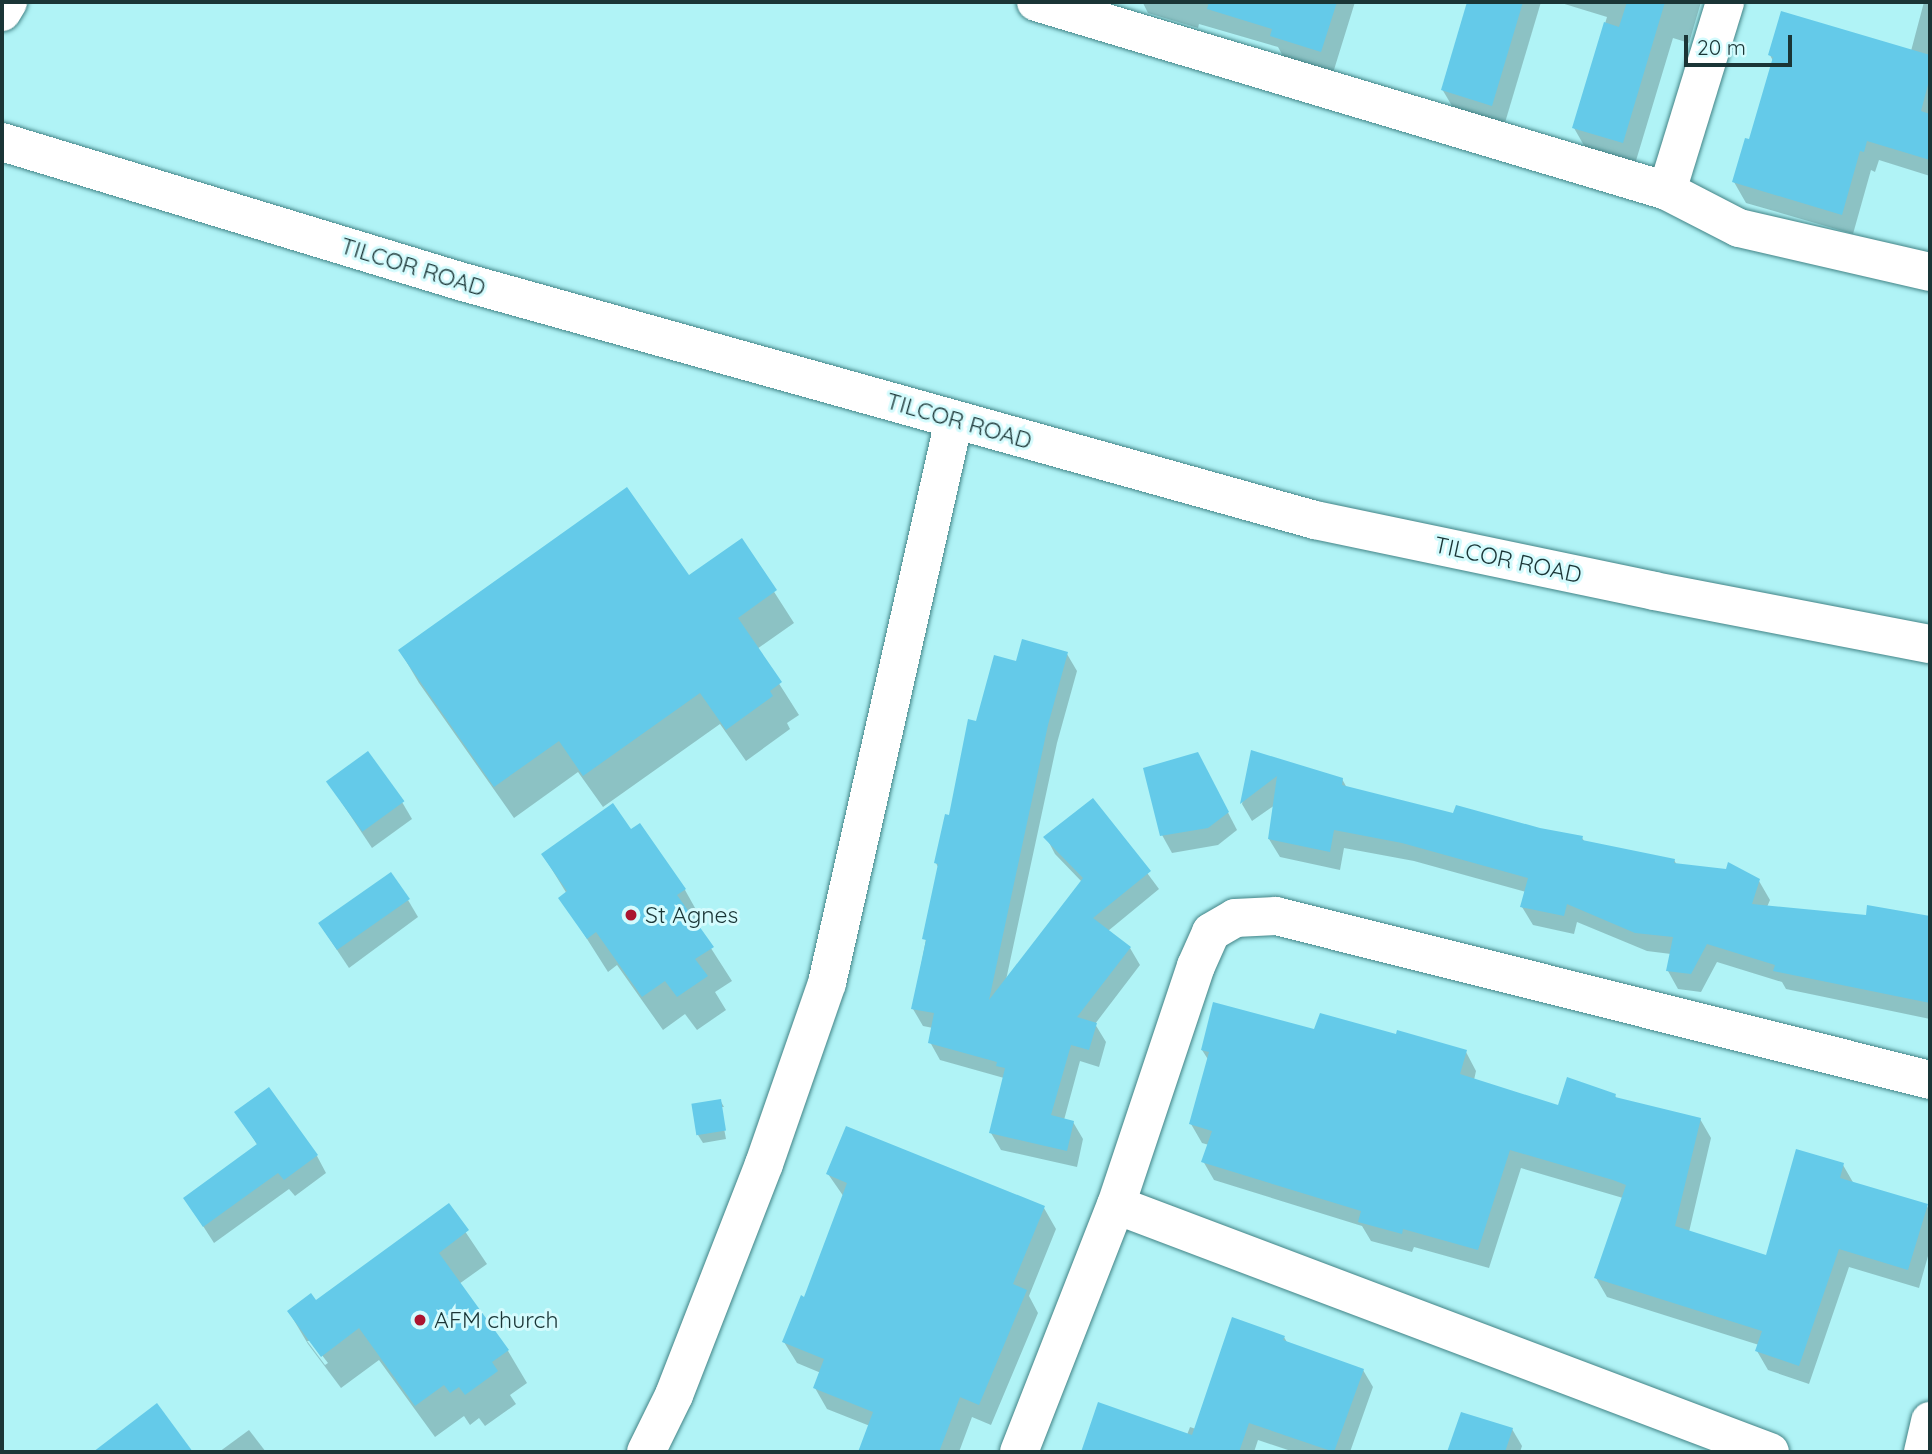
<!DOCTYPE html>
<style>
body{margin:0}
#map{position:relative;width:1932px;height:1454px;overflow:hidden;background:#b0f3f6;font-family:Quicksand,sans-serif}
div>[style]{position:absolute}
.shadow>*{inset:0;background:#0003}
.building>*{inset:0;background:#64cae9;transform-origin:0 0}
.roads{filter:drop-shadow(0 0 2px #428386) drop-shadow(0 0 2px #428386)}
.minor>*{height:38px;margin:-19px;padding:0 19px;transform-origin:19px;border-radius:19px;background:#fff}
.dots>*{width:19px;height:19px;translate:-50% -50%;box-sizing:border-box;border:4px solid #d4fbfd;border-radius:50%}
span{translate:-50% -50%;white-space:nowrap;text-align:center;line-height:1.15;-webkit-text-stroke:6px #d4fbfd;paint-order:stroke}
.street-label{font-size:23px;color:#1a3536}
.poi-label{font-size:23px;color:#1a3536}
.left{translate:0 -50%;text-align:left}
.frame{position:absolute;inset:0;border:4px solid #1a3536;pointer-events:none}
.scale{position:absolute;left:1684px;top:35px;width:108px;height:32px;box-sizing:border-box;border:4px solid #1a3536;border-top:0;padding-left:9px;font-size:21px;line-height:24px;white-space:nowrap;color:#1a3536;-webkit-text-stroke:5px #d4fbfd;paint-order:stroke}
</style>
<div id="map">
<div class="shadow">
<i style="clip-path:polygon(1138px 2px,1355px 2px,1333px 73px,1284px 58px,1278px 47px,1199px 24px,1198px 28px,1148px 13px,1143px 3px)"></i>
<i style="clip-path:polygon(1468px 2px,1541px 2px,1504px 126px,1455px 111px,1442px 89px)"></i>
<i style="clip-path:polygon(1558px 2px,1701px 2px,1689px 43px,1673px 38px,1635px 164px,1586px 149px,1574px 128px,1607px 17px)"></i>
<i style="clip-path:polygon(1924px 2px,1930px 2px,1930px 176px,1879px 160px,1875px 172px,1871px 170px,1853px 234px,1746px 203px,1734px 182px,1750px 141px,1773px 61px,1770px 55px,1911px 51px)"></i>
<i style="clip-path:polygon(741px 540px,794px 623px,757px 649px,799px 715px,787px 723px,790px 729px,746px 761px,720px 724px,603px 807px,578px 772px,514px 818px,419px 683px,400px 651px,689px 578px)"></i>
<i style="clip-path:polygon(1067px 654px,1077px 671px,1057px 743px,1006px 980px,1082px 882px,1055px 854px,1046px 837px,1093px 800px,1159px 889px,1108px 931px,1130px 948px,1140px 965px,1095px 1024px,1106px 1042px,1099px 1067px,1080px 1061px,1064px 1120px,1073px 1122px,1083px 1139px,1077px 1167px,1001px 1150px,991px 1133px,1004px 1078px,940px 1060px,930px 1042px,933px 1028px,923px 1026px,913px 1009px,939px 869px,936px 863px,977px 723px,1017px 663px)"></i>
<i style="clip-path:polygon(1253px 753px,1342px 779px,1347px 788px,1455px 815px,1582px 838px,1585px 842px,1674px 860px,1677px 865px,1759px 881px,1770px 900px,1767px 907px,1918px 931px,1930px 930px,1930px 1019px,1786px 989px,1782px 982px,1717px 962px,1701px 992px,1678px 989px,1668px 971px,1671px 954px,1647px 951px,1577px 922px,1574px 934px,1533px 925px,1522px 907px,1526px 892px,1414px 861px,1344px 848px,1340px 870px,1280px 857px,1269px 839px,1275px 805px,1252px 821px,1242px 804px)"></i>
<i style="clip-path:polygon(1207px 772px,1237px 830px,1218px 845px,1172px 853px,1162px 835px)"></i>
<i style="clip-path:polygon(328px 782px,402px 802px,412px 819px,372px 848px)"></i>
<i style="clip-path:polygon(639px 825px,685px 890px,704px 924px,698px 928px,732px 981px,715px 992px,726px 1010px,697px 1030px,685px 1014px,663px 1030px,617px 965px,608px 972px,561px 898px,567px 894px,543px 855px,630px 832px)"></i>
<i style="clip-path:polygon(408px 900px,418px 917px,349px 968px,321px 926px)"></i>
<i style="clip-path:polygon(1315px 1031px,1466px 1052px,1476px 1071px,1474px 1080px,1559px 1107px,1615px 1095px,1617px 1100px,1700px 1119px,1711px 1138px,1689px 1232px,1767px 1258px,1843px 1165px,1854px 1184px,1927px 1206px,1930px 1212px,1930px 1249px,1919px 1288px,1849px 1267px,1809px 1384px,1768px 1370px,1757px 1351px,1759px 1345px,1607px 1297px,1596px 1278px,1623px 1198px,1521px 1168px,1489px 1268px,1414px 1247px,1412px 1252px,1371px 1241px,1362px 1226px,1214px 1180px,1203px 1161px,1209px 1145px,1202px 1143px,1191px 1124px,1209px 1061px,1202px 1050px)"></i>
<i style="clip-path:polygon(720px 1100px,724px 1107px,720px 1107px,726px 1139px,703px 1143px,698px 1135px,693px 1105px)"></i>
<i style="clip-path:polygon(237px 1113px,317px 1156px,326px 1173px,295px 1196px,289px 1189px,214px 1243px,185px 1198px,258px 1146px)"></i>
<i style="clip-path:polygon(828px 1174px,1044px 1208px,1056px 1229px,1029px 1296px,1038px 1313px,991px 1425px,972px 1417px,959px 1452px,860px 1452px,870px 1426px,827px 1409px,815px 1388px,821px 1373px,797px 1363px,784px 1342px,805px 1299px,844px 1197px)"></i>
<i style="clip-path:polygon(evenodd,448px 1206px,487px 1264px,459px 1284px,508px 1351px,527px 1383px,510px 1395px,516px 1404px,485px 1426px,479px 1418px,470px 1425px,464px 1416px,435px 1437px,379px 1360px,341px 1388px,308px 1344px,289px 1312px,316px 1302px,448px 1206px,307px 1341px,311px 1341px,328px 1363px,325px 1365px,307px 1341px)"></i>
<i style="clip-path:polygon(1284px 1337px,1288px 1344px,1363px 1370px,1373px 1387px,1350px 1452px,1294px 1452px,1258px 1440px,1254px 1452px,1083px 1452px,1100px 1404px,1187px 1435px,1190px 1427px,1196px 1429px)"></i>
<i style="clip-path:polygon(1462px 1415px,1512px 1429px,1522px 1446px,1520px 1452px,1449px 1452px)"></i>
<i style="clip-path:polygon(249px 1430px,266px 1452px,219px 1452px)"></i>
</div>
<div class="building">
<i style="clip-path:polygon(1209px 2px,1337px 2px,1321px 52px,1270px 36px,1272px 29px,1207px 9px)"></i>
<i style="clip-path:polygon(1467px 2px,1523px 2px,1492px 106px,1441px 90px)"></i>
<i style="clip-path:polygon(1627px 2px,1665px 2px,1623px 143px,1572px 128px,1604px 22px,1619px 27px)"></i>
<i style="clip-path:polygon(1781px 11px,1930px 55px,1930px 77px,1921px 111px,1930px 114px,1930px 160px,1867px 141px,1864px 152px,1860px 151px,1842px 215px,1732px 182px,1745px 138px,1749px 139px,1773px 57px,1768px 55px)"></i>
<i style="clip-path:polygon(627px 487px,689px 575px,742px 538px,777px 590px,738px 618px,782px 682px,770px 691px,773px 696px,726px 730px,700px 693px,583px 776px,559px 741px,494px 787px,398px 650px)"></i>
<i style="clip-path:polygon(1022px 639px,1068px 652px,1048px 725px,989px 1000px,1083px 878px,1043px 837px,1093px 798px,1151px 871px,1093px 918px,1131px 947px,1077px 1017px,1097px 1023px,1089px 1050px,1071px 1045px,1051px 1115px,1074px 1121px,1067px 1151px,989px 1133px,1005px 1068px,996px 1066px,997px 1062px,928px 1043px,934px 1013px,911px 1009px,926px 940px,922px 939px,938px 864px,934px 863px,945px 814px,949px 815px,968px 719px,976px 721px,994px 655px,1016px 661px)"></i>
<i style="clip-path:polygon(1251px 750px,1343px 778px,1342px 785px,1453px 813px,1456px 805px,1540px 828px,1583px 836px,1582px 840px,1675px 859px,1674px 863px,1726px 869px,1728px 862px,1760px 879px,1752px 904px,1866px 915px,1867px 905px,1930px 916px,1930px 1003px,1773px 971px,1775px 965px,1707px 944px,1691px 974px,1666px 971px,1673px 937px,1635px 933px,1567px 904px,1564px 916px,1520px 907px,1528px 878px,1402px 843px,1334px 830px,1330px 852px,1268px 839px,1277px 776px,1240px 804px)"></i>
<i style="left:368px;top:751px;width:62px;height:52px;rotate:54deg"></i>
<i style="clip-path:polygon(1198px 752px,1229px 812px,1208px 828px,1160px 836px,1143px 768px)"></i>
<i style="clip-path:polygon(613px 803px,631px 829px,640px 823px,686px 889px,677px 895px,714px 947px,695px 959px,708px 976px,677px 997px,665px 981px,642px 997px,596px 932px,587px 939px,558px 898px,567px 891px,541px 854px)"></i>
<i style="left:391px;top:872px;width:33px;height:89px;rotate:55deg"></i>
<i style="clip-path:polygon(1213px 1002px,1314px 1029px,1320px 1013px,1396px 1034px,1397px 1030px,1467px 1050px,1460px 1074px,1558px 1105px,1567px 1077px,1616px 1094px,1615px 1097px,1701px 1118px,1675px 1226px,1766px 1255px,1796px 1149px,1844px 1163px,1840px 1178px,1928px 1204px,1908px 1270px,1839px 1249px,1799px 1366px,1755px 1351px,1762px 1331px,1594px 1278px,1626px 1185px,1613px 1180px,1510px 1150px,1478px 1250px,1403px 1229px,1402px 1234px,1358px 1222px,1361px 1211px,1201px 1162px,1212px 1131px,1189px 1124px,1209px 1052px,1201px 1050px)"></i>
<i style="clip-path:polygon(269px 1087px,318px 1155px,284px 1180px,278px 1173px,203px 1227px,183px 1198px,257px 1144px,234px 1112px)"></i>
<i style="left:721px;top:1099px;width:32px;height:30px;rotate:81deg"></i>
<i style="clip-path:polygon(846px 1126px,1045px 1206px,1013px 1284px,1027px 1290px,979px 1405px,960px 1397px,939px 1452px,858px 1452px,873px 1412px,813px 1388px,824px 1359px,782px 1342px,801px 1295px,804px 1297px,847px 1183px,826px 1174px)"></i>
<i style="clip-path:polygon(449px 1203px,469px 1230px,439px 1253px,509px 1350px,492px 1362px,498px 1371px,465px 1395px,459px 1387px,450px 1393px,444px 1385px,415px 1406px,359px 1328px,321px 1357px,287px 1311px,311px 1293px,316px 1300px)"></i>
<i style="clip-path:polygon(1232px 1317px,1285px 1336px,1283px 1340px,1364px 1369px,1334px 1452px,1249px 1423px,1239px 1452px,1081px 1452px,1098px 1402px,1192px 1435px)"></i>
<i style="clip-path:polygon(157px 1403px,193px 1452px,93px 1452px)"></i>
<i style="clip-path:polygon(1461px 1412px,1513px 1428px,1505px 1452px,1447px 1452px)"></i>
</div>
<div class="roads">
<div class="minor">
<i style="left:1036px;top:2px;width:659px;rotate:16.67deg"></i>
<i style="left:1667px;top:191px;width:81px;rotate:27.2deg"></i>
<i style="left:1739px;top:228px;width:196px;rotate:13deg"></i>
<i style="left:2px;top:12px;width:12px;rotate:-59deg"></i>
<i style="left:2px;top:142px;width:482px;rotate:16.9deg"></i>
<i style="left:463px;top:282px;width:885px;rotate:15.61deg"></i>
<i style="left:1315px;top:520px;width:346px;rotate:11.8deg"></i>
<i style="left:1654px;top:591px;width:281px;rotate:10.9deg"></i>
<i style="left:1667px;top:191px;width:198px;rotate:-72.9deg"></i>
<i style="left:1116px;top:1205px;width:699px;rotate:20.69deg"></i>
<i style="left:646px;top:1452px;width:64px;rotate:-63.8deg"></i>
<i style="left:674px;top:1395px;width:248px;rotate:-68.7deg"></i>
<i style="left:764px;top:1164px;width:192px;rotate:-70.8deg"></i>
<i style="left:827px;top:983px;width:577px;rotate:-77.29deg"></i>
<i style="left:1019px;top:1452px;width:265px;rotate:-68.6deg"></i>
<i style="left:1116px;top:1205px;width:252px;rotate:-71.5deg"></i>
<i style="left:1196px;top:966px;width:37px;rotate:-66deg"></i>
<i style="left:1211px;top:932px;width:28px;rotate:-30deg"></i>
<i style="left:1235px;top:918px;width:41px;rotate:-2.8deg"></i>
<i style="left:1276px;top:916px;width:674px;rotate:14.08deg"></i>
<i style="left:1923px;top:1452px;width:32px;rotate:-77deg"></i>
</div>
</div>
<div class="dots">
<i style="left:631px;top:915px;background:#ab1530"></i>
<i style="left:420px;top:1320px;background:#ab1530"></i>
</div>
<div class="street-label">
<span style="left:413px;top:267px;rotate:17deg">TILCOR ROAD</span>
<span style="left:959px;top:421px;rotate:16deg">TILCOR ROAD</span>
<span style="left:1508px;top:560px;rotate:12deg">TILCOR ROAD</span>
</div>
<div class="poi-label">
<span class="left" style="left:645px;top:915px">St Agnes</span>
<span class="left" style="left:434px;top:1320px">AFM church</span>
</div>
<div class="frame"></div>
<div class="scale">20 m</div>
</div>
